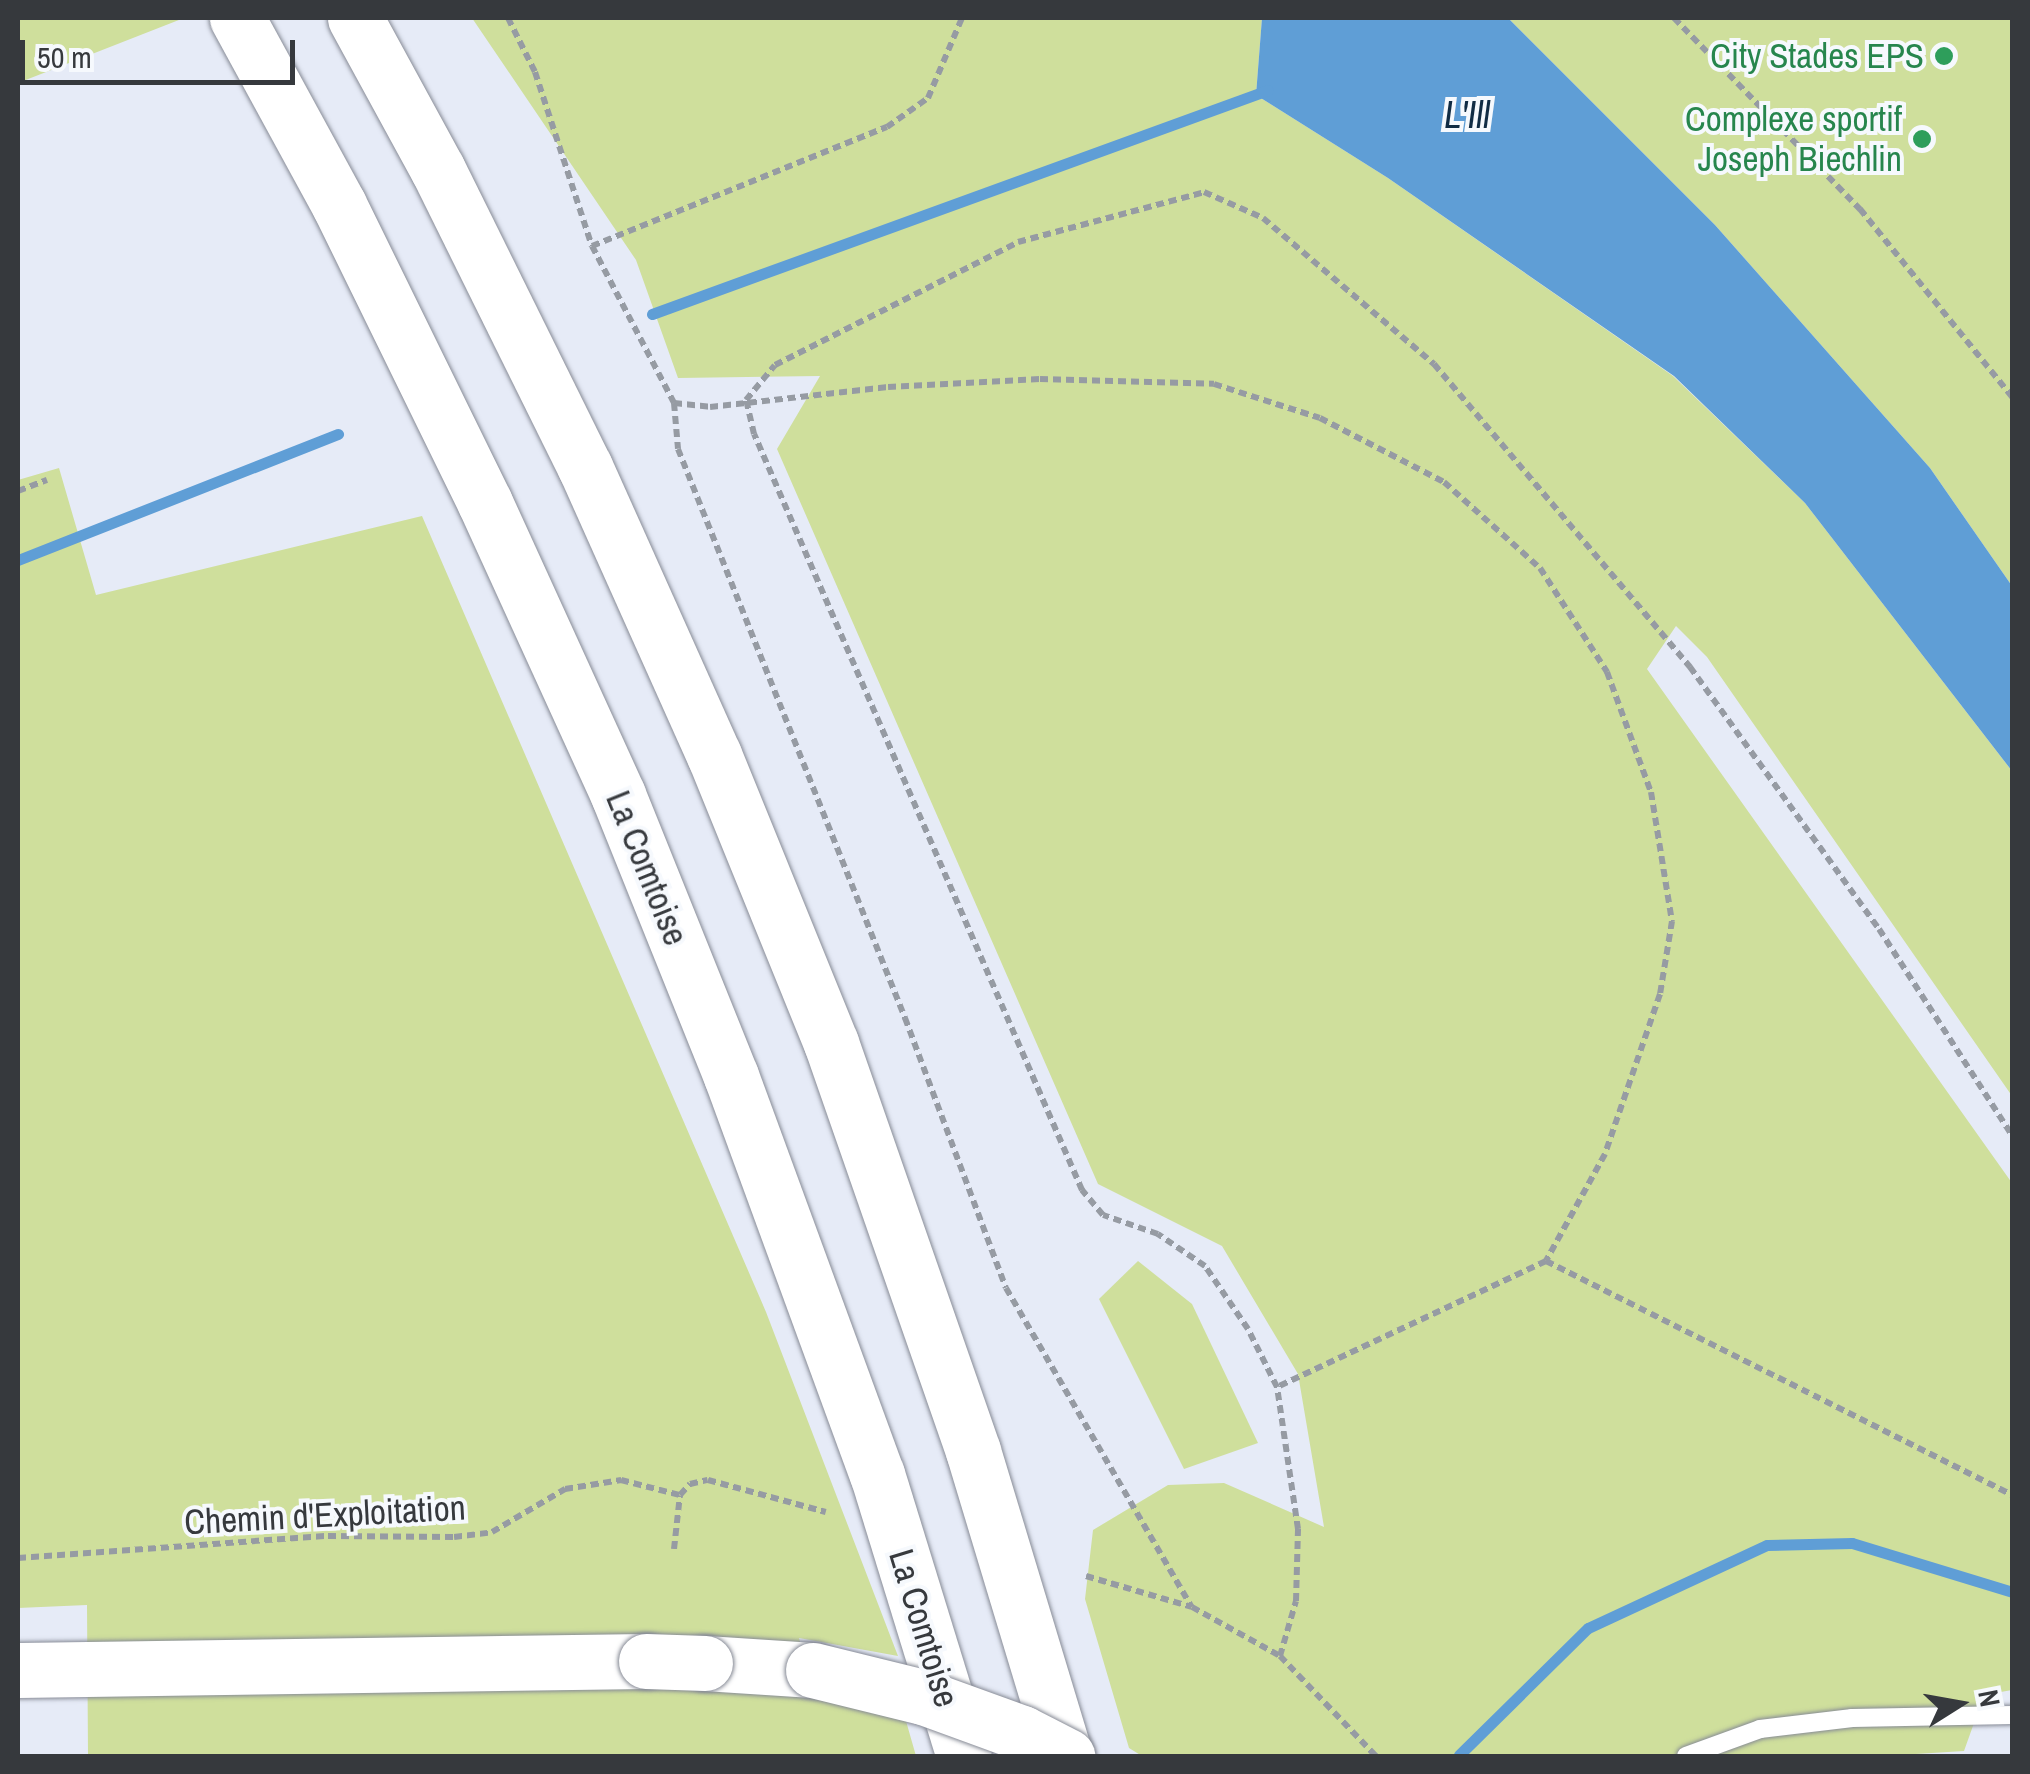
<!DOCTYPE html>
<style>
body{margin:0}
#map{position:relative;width:2030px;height:1774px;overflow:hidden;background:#e6ebf7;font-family:"Archivo Narrow",sans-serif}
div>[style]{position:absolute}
.green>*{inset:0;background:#cfdf9c}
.water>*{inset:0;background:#5f9ed6}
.stream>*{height:11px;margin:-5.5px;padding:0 5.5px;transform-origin:5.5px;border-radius:5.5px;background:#5f9ed6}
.path>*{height:6px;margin-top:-3px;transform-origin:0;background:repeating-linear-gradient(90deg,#969ba3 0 8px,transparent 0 13px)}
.roads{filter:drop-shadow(0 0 2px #878b96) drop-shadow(0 0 2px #878b96)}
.service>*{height:18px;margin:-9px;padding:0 9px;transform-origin:9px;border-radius:9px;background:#fff}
.motorway>*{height:55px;margin:-27.5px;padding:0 27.5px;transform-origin:27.5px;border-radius:27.5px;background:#fff}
.bridges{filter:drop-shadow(0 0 2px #878b96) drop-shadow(0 0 2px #878b96)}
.motorway-bridge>*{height:55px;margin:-27.5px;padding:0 27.5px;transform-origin:27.5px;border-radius:27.5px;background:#fff}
.dots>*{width:28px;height:28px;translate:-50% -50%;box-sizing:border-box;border:5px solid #f6f9fd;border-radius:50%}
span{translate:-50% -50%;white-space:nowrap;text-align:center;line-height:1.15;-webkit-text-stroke:8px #f6f9fd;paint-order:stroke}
.leisure-label{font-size:35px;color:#27864d}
.right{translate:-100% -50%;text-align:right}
.street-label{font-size:35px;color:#36393d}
.water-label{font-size:38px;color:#112c44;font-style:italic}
.frame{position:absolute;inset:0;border:20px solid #36393d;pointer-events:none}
.north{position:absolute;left:1910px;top:1654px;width:100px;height:100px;-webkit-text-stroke:8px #f6f9fd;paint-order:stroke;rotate:79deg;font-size:28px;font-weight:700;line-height:40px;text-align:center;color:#36393d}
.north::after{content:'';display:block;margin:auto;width:35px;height:45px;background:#36393d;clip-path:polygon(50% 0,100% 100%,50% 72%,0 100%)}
.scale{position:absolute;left:20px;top:40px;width:275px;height:45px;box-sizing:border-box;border:5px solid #36393d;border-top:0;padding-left:12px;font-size:30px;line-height:35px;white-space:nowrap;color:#36393d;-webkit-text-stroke:8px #f6f9fd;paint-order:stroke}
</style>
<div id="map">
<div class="green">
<i style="clip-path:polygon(18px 18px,184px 18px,18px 83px)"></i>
<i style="clip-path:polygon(472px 18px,1262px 18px,1256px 95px,1388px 178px,1673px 376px,1805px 503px,2012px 771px,2012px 1096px,1707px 657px,1676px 626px,1647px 669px,2012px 1183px,2012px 1690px,1984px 1695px,1964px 1751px,1884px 1756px,1142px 1756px,1129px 1748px,1085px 1599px,1093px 1530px,1168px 1485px,1224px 1483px,1324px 1527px,1298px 1374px,1222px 1246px,1098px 1184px,777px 449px,820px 376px,678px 378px,636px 260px)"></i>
<i style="clip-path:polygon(1508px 18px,2012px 18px,2012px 586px,1930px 468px,1715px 225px)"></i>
<i style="clip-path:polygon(59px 468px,96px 595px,422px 516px,766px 1312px,898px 1656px,799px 1638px,814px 1694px,904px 1714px,916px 1756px,88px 1756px,87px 1605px,18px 1608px,18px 480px)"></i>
<i style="clip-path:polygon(1138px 1261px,1192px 1304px,1258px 1443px,1184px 1469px,1099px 1299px)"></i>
</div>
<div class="water">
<i style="clip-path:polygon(1262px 18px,1508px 18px,1715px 225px,1930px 468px,2012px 586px,2012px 771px,1805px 503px,1674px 376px,1388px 178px,1256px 95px)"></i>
</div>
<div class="stream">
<i style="left:652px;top:314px;width:655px;rotate:-19.98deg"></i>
<i style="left:18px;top:560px;width:344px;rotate:-21.5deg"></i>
<i style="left:1459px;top:1755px;width:181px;rotate:-44.6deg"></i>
<i style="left:1588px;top:1628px;width:197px;rotate:-24.9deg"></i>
<i style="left:1767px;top:1545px;width:85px;rotate:-1.3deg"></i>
<i style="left:1852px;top:1543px;width:167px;rotate:17deg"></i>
</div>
<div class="path">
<i style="left:508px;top:18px;width:60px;rotate:63.4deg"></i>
<i style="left:535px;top:72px;width:183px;rotate:71.9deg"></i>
<i style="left:592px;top:246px;width:177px;rotate:62.4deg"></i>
<i style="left:674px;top:403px;width:36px;rotate:6deg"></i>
<i style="left:710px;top:407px;width:179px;rotate:-6.4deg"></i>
<i style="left:888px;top:387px;width:152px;rotate:-3deg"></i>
<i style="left:1040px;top:379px;width:174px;rotate:1.6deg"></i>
<i style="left:1214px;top:384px;width:111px;rotate:17.8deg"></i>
<i style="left:1320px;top:418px;width:140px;rotate:27.3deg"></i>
<i style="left:1444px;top:482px;width:129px;rotate:41.9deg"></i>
<i style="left:1540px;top:568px;width:124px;rotate:57.2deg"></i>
<i style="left:1607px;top:672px;width:128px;rotate:69.9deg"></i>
<i style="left:1651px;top:792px;width:131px;rotate:80.8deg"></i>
<i style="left:1672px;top:921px;width:74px;rotate:99.3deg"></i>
<i style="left:1660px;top:994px;width:169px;rotate:109deg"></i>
<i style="left:1605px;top:1154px;width:122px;rotate:118.9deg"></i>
<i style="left:1546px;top:1261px;width:297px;rotate:154.9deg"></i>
<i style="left:1674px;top:18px;width:267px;rotate:45.8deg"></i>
<i style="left:1860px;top:209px;width:242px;rotate:51deg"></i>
<i style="left:592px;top:246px;width:318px;rotate:-22deg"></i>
<i style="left:887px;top:127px;width:50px;rotate:-35.3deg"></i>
<i style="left:928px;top:98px;width:87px;rotate:-67deg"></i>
<i style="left:674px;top:403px;width:46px;rotate:85deg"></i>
<i style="left:678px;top:449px;width:613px;rotate:68.25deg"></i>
<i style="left:905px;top:1018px;width:288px;rotate:69.5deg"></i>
<i style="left:1006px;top:1288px;width:369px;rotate:59.8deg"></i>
<i style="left:18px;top:491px;width:31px;rotate:-21deg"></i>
<i style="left:1546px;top:1261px;width:521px;rotate:26.66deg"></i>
<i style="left:674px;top:1549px;width:54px;rotate:-83.7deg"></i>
<i style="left:680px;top:1495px;width:15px;rotate:-48deg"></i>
<i style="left:690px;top:1484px;width:18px;rotate:-13deg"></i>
<i style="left:708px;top:1480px;width:122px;rotate:15.2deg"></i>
<i style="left:18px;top:1558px;width:311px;rotate:-4.1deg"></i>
<i style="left:328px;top:1536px;width:126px;rotate:0.5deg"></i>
<i style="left:454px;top:1537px;width:38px;rotate:-7deg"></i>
<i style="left:492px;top:1532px;width:85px;rotate:-30.5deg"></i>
<i style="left:565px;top:1489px;width:57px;rotate:-9.1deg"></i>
<i style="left:621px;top:1480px;width:61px;rotate:14.3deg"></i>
<i style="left:1086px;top:1576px;width:110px;rotate:16.3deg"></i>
<i style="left:1192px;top:1607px;width:101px;rotate:29.1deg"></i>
<i style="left:1280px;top:1656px;width:139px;rotate:46.2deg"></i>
<i style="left:1280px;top:1656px;width:57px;rotate:-73.8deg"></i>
<i style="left:1296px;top:1601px;width:72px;rotate:-88.4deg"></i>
<i style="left:1298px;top:1529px;width:144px;rotate:-98.4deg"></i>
<i style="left:1277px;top:1387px;width:65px;rotate:-116.6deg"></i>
<i style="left:1248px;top:1329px;width:76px;rotate:-124.3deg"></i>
<i style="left:1205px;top:1266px;width:57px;rotate:-145.8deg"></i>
<i style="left:1158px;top:1234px;width:58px;rotate:-160.9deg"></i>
<i style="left:1103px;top:1215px;width:33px;rotate:-130deg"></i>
<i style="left:1082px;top:1190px;width:824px;rotate:-113.45deg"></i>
<i style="left:754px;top:434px;width:35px;rotate:-103deg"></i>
<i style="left:746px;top:400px;width:45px;rotate:-50.4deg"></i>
<i style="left:775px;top:365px;width:272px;rotate:-26.8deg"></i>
<i style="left:1018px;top:242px;width:193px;rotate:-15deg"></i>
<i style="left:1204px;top:192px;width:64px;rotate:23.8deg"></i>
<i style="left:1263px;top:218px;width:225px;rotate:40.5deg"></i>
<i style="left:1434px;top:364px;width:397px;rotate:49.8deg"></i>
<i style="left:1690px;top:667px;width:323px;rotate:54.2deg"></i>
<i style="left:1879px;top:929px;width:245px;rotate:57.2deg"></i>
</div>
<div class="roads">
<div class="service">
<i style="left:1686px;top:1756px;width:79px;rotate:-20deg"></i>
<i style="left:1760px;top:1729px;width:93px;rotate:-6.8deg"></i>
<i style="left:1852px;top:1718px;width:160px;rotate:-1.1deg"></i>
</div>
<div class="motorway">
<i style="left:237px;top:18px;width:213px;rotate:61.4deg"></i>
<i style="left:339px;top:205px;width:332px;rotate:63.9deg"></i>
<i style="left:485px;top:503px;width:321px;rotate:65.5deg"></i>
<i style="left:618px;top:795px;width:303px;rotate:68.1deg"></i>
<i style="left:731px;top:1076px;width:424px;rotate:69.9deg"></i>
<i style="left:877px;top:1474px;width:295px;rotate:72.9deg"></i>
<i style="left:355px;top:18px;width:173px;rotate:61.4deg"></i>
<i style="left:438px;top:170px;width:331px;rotate:63.7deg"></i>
<i style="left:585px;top:467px;width:316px;rotate:65.9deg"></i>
<i style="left:714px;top:755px;width:311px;rotate:67.9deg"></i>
<i style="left:831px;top:1043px;width:432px;rotate:70.8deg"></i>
<i style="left:973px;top:1451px;width:319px;rotate:73.2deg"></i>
<i style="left:705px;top:1663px;width:108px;rotate:3.7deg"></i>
<i style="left:18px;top:1670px;width:628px;rotate:-0.82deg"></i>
</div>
</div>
<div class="bridges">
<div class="motorway-bridge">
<i style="left:646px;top:1661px;width:59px;rotate:1.9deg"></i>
<i style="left:813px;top:1670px;width:113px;rotate:13.8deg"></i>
<i style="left:923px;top:1697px;width:105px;rotate:20deg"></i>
<i style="left:1022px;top:1733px;width:51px;rotate:27.1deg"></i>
</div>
</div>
<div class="dots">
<i style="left:1944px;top:56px;background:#2e9e5b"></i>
<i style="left:1922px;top:139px;background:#2e9e5b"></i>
</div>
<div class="leisure-label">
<span class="right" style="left:1924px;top:56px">City Stades EPS</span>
<span class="right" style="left:1902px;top:139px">Complexe sportif<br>Joseph Biechlin</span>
</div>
<div class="street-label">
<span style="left:647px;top:868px;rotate:68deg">La Comtoise</span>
<span style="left:325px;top:1515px;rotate:-3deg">Chemin d'Exploitation</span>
<span style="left:924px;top:1628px;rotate:73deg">La Comtoise</span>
</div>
<div class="water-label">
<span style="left:1467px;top:115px">L'Ill</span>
</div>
<div class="frame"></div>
<div class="north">N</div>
<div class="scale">50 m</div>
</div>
